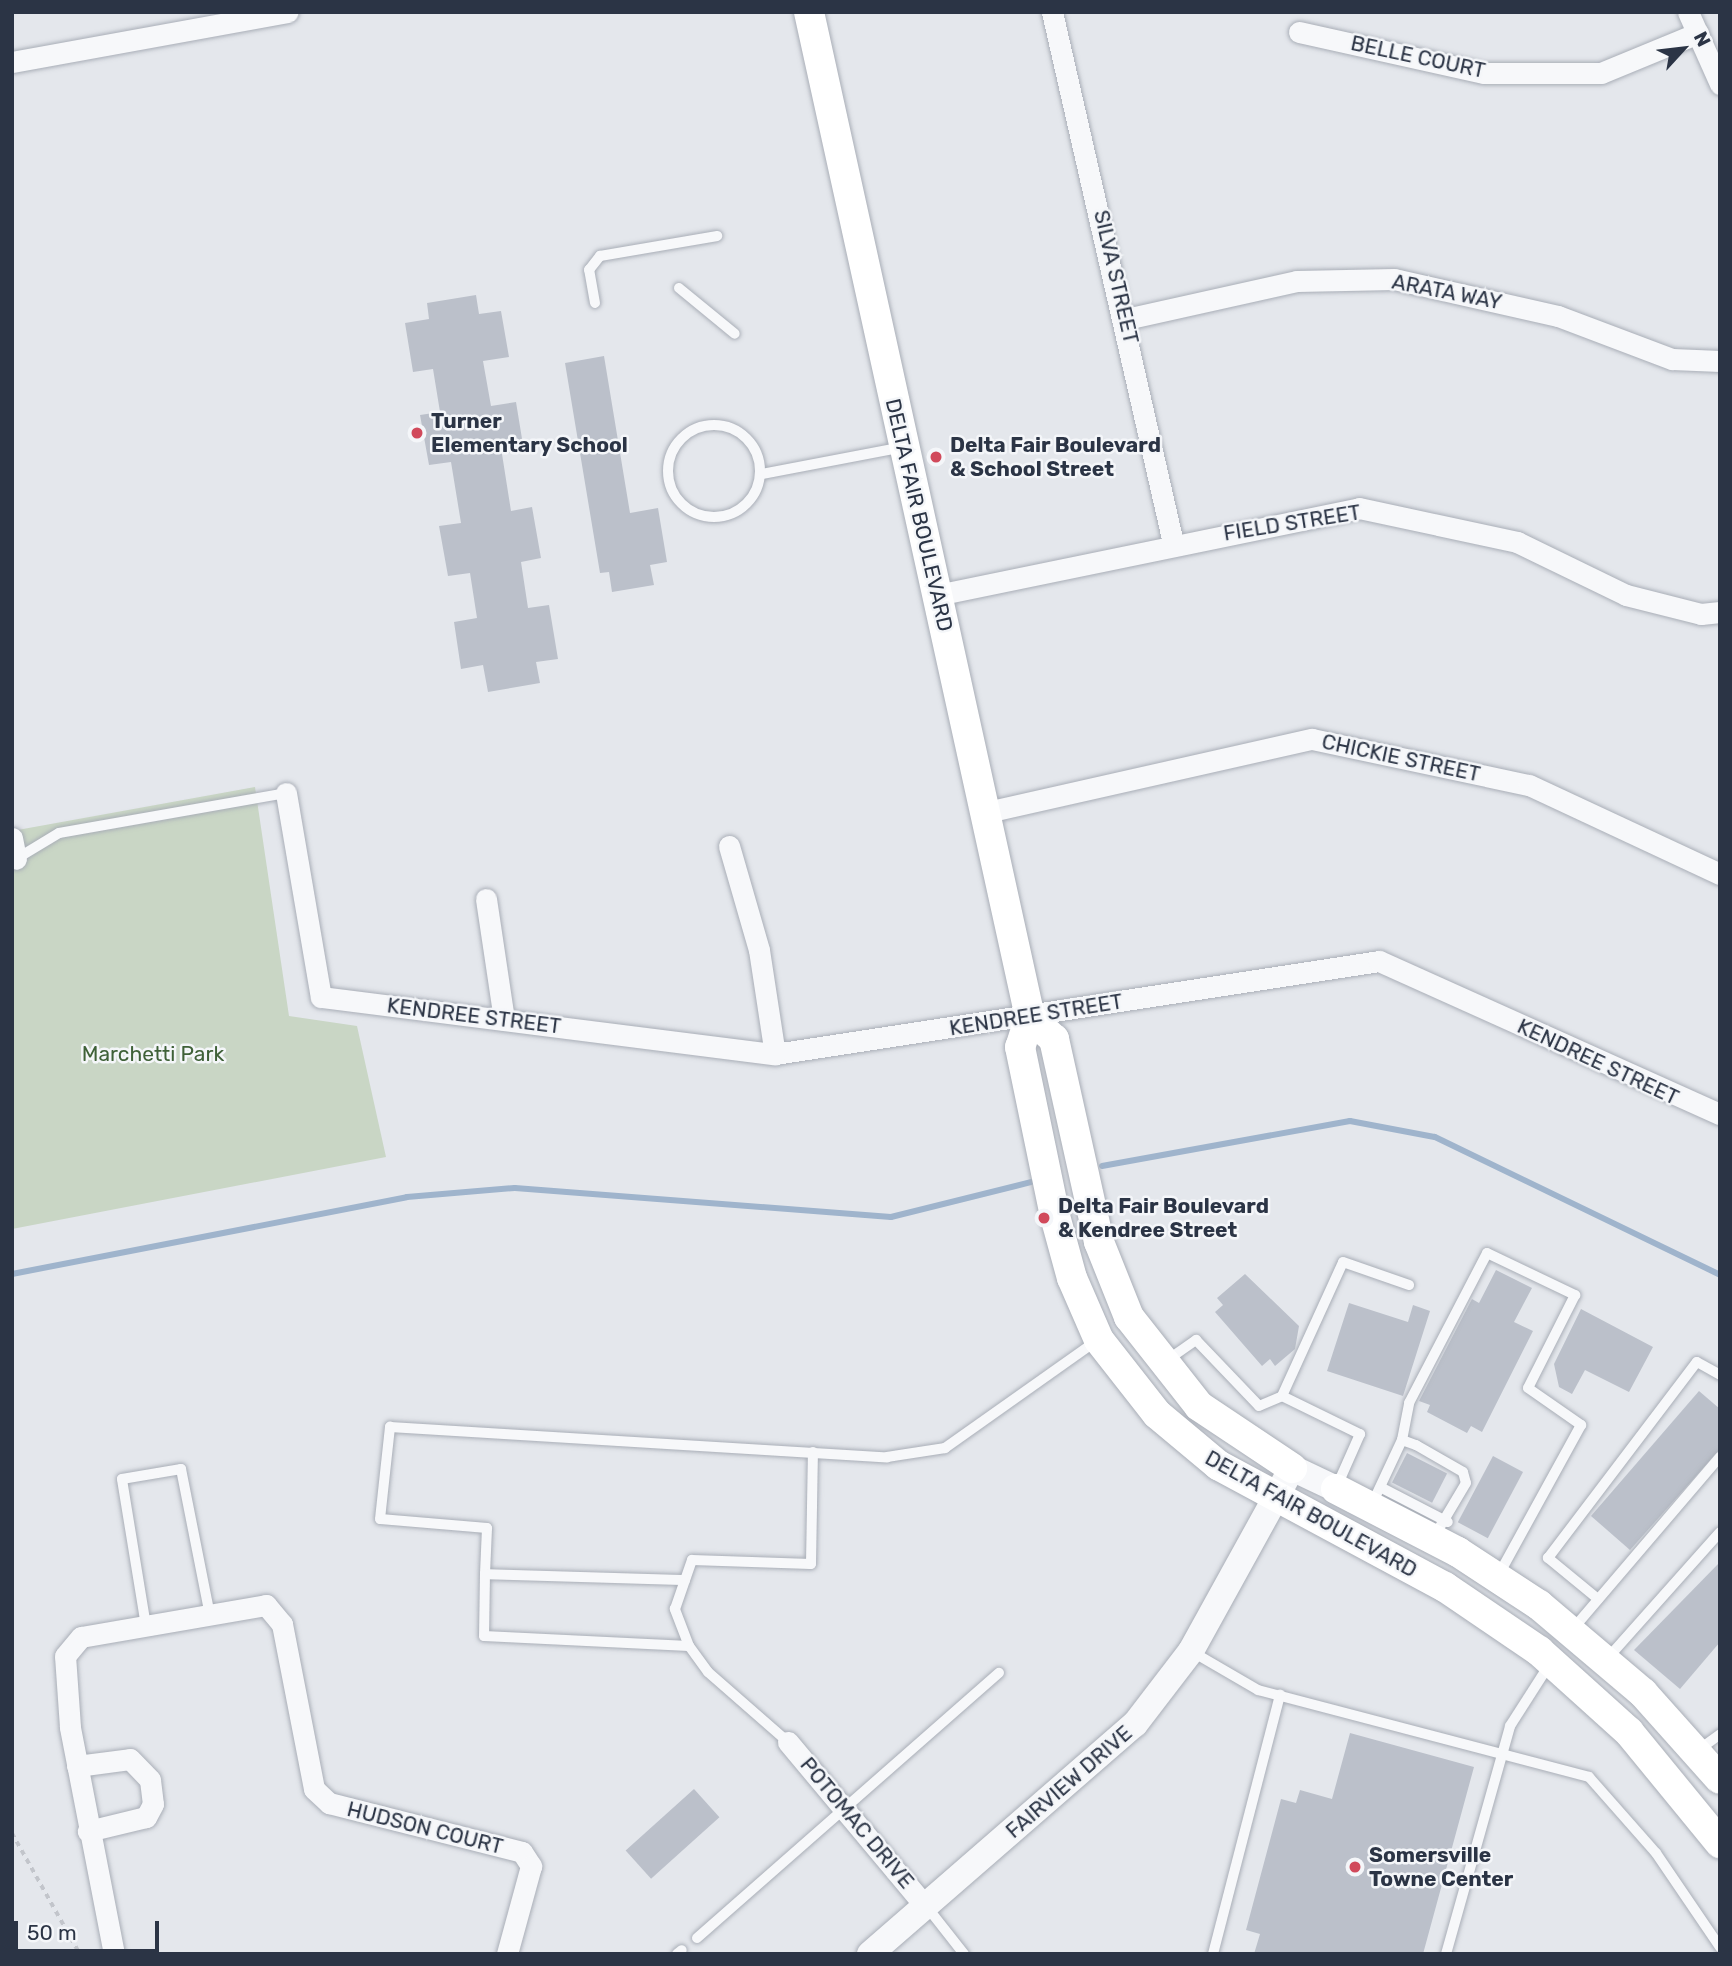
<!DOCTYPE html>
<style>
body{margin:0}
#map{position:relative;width:1732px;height:1966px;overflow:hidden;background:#e4e7ec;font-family:Rubik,sans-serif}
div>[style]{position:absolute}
.green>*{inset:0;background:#c9d6c5}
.stream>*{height:6px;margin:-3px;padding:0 3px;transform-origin:3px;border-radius:3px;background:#9fb4cc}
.building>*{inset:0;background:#bbc0ca;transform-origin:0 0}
.path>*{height:3.5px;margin-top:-1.75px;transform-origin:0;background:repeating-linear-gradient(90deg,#c2c5cb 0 5px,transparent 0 10px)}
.roads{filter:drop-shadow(0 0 2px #a9aeb7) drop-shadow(0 0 2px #a9aeb7)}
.service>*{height:10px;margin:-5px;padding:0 5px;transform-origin:5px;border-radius:5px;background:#f7f8fa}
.service>.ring{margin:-5px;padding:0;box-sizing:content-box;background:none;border:10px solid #f7f8fa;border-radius:50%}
.minor>*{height:21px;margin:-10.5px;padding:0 10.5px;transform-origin:10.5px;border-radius:10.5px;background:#f7f8fa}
.tertiary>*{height:26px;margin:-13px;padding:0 13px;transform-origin:13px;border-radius:13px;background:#f7f8fa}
.secondary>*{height:30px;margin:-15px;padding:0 15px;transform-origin:15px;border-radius:15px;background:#fff}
.dots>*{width:19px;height:19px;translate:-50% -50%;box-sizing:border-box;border:4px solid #f4f6f9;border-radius:50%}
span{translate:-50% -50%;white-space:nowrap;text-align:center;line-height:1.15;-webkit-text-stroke:5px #f4f6f9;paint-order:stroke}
.street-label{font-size:21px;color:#2b3445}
.poi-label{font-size:21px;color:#2b3445;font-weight:700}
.left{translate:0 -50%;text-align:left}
.park-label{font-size:21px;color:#3f6138}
.frame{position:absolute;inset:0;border:14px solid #2b3445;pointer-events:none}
.north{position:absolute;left:1648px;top:14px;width:70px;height:70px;-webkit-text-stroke:5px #f4f6f9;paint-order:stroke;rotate:63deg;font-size:19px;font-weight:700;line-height:28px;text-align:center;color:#2b3445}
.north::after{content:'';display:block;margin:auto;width:24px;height:32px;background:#2b3445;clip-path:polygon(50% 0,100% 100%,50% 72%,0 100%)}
.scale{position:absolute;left:14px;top:1921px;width:145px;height:32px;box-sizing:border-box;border:4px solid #2b3445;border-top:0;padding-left:9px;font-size:21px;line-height:24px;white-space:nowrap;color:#2b3445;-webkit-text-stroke:5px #f4f6f9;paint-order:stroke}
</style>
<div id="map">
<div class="green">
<i style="clip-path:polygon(255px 787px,289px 1016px,357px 1026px,386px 1157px,12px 1229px,12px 831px)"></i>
</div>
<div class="stream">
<i style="left:1102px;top:1166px;width:252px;rotate:-10.3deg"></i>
<i style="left:1350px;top:1121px;width:86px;rotate:10.7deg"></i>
<i style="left:1435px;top:1137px;width:317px;rotate:25.8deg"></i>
<i style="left:12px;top:1274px;width:402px;rotate:-11deg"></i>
<i style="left:407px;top:1197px;width:108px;rotate:-4.8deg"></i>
<i style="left:515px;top:1188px;width:377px;rotate:4.4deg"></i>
<i style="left:891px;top:1217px;width:144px;rotate:-14deg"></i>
</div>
<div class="building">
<i style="clip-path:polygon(476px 295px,479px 314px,501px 311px,509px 357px,483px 361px,491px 406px,516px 402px,524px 451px,502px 454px,511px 511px,532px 507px,541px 558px,521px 562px,528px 608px,549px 605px,558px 659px,536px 662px,540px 683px,488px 692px,483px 665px,461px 669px,454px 622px,477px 618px,470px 573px,448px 576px,439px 526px,461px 523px,451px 462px,429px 465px,420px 415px,440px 412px,433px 369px,413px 372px,405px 323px,429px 319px,427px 303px)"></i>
<i style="clip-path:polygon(604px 356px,630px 513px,658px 508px,667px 562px,650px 565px,654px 585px,612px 592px,609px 572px,600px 573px,565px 363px)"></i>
<i style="clip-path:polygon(1496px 1270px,1532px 1288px,1514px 1322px,1533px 1331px,1482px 1432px,1471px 1426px,1467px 1433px,1427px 1412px,1430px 1405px,1419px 1401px,1472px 1299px,1479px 1303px)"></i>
<i style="clip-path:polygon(1245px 1274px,1299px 1326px,1295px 1349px,1275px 1366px,1270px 1359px,1262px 1366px,1215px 1312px,1223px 1305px,1217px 1298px)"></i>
<i style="clip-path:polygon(1349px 1303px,1408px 1322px,1413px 1305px,1430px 1311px,1403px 1396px,1327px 1371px)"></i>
<i style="clip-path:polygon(1581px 1309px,1653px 1347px,1629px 1392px,1585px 1370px,1572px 1394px,1559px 1387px,1554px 1364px)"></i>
<i style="clip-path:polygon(1699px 1391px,1720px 1409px,1720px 1449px,1630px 1550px,1591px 1516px)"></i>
<i style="left:1407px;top:1453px;width:45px;height:33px;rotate:27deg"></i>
<i style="left:1493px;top:1456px;width:34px;height:75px;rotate:28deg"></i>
<i style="clip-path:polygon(1720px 1562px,1720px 1642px,1680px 1689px,1634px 1650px)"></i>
<i style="clip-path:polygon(1350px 1733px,1474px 1767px,1423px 1954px,1254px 1954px,1260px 1934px,1246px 1930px,1281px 1799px,1296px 1803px,1300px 1790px,1332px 1799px)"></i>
<i style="left:694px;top:1789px;width:38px;height:92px;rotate:48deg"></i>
</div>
<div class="path">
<i style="left:12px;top:1658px;width:74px;rotate:90deg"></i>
<i style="left:12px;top:1833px;width:139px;rotate:60.7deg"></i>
</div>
<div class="roads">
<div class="service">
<i style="left:679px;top:288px;width:72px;rotate:39.4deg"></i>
<i style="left:595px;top:303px;width:34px;rotate:-100deg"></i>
<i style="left:589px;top:270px;width:18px;rotate:-52deg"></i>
<i style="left:600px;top:256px;width:119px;rotate:-9.7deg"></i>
<i class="ring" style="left:668px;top:425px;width:82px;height:82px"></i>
<i style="left:762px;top:474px;width:144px;rotate:-10.8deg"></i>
<i style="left:16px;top:859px;width:50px;rotate:-31.2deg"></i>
<i style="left:59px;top:833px;width:230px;rotate:-10deg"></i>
<i style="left:1166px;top:1361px;width:37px;rotate:-35deg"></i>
<i style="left:1196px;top:1340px;width:91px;rotate:46.3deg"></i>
<i style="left:1259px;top:1406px;width:25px;rotate:-23deg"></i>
<i style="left:1282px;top:1396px;width:147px;rotate:-65.5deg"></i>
<i style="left:1343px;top:1262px;width:70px;rotate:19.2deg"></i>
<i style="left:1282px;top:1396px;width:87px;rotate:26deg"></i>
<i style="left:1360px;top:1434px;width:57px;rotate:113.9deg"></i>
<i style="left:1402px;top:1440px;width:38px;rotate:-79deg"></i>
<i style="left:1409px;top:1403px;width:169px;rotate:-62.5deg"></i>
<i style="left:1487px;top:1253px;width:98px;rotate:25.5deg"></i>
<i style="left:1575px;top:1295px;width:104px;rotate:116.8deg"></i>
<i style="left:1528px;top:1388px;width:65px;rotate:34.9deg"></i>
<i style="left:1581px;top:1425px;width:172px;rotate:118.8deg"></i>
<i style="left:1382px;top:1488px;width:74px;rotate:27.3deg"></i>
<i style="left:1372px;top:1504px;width:71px;rotate:-64.9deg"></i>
<i style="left:1402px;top:1440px;width:15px;rotate:20deg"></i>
<i style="left:1416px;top:1445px;width:54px;rotate:29.9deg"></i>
<i style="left:1463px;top:1472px;width:11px;rotate:75deg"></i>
<i style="left:1466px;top:1483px;width:63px;rotate:120.7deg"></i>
<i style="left:485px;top:1574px;width:46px;rotate:-87.5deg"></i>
<i style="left:487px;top:1528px;width:107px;rotate:-175.2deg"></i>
<i style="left:380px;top:1519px;width:93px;rotate:-83.8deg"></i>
<i style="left:390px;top:1427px;width:498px;rotate:3.5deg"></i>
<i style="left:887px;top:1457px;width:59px;rotate:-8.8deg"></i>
<i style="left:945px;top:1448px;width:185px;rotate:-35.3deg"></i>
<i style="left:685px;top:1580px;width:200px;rotate:-178.3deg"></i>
<i style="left:485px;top:1574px;width:62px;rotate:90.9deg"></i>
<i style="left:484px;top:1636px;width:205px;rotate:2.8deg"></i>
<i style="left:1598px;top:1599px;width:65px;rotate:-140.6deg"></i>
<i style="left:1548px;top:1558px;width:246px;rotate:-52.8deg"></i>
<i style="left:1697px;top:1362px;width:26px;rotate:29deg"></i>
<i style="left:146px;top:1626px;width:149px;rotate:-99.3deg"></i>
<i style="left:122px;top:1479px;width:60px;rotate:-9.6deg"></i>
<i style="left:181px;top:1469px;width:149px;rotate:78.8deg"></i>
<i style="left:1572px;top:1630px;width:228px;rotate:-49.5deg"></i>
<i style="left:1191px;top:1651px;width:78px;rotate:30.2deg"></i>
<i style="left:1258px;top:1690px;width:342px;rotate:14.7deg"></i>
<i style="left:1589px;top:1777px;width:101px;rotate:48.6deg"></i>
<i style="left:1656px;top:1853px;width:114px;rotate:55.8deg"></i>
<i style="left:1606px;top:1660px;width:171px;rotate:-48.3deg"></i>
<i style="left:788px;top:1742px;width:106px;rotate:-138.8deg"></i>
<i style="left:708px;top:1672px;width:32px;rotate:-126deg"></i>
<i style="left:689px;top:1646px;width:40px;rotate:-111deg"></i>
<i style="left:675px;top:1609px;width:52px;rotate:-70.9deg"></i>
<i style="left:692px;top:1560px;width:119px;rotate:1.9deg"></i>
<i style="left:811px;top:1564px;width:112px;rotate:-89deg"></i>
<i style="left:1697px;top:1751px;width:29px;rotate:-36deg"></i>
<i style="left:927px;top:1907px;width:60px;rotate:51.8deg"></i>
<i style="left:697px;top:1938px;width:402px;rotate:-41.3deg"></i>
<i style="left:677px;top:1954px;width:6px;rotate:-39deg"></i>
<i style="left:1213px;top:1954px;width:268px;rotate:-75.5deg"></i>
<i style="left:1446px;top:1954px;width:237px;rotate:-74.3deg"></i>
<i style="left:1510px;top:1726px;width:72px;rotate:-57.4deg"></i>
</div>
<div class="minor">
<i style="left:1052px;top:12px;width:545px;rotate:77.16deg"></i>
<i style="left:1688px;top:12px;width:79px;rotate:66deg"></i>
<i style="left:1299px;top:32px;width:189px;rotate:12.5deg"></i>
<i style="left:1484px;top:73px;width:117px"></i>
<i style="left:1601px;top:73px;width:105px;rotate:-22.4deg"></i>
<i style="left:12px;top:62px;width:280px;rotate:-10.3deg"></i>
<i style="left:1126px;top:319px;width:175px;rotate:-12.5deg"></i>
<i style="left:1297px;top:281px;width:97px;rotate:-1.2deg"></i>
<i style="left:1394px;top:279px;width:168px;rotate:12.7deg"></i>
<i style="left:1558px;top:316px;width:122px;rotate:20.7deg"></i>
<i style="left:1672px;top:359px;width:48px;rotate:2.4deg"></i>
<i style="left:937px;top:595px;width:431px;rotate:-11.6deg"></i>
<i style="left:1359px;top:508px;width:162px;rotate:12.1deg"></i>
<i style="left:1517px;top:542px;width:121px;rotate:25.9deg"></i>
<i style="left:1626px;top:595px;width:77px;rotate:14.2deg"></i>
<i style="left:1701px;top:614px;width:19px;rotate:-6deg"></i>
<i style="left:286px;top:793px;width:207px;rotate:80.3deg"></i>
<i style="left:321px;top:997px;width:458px;rotate:7.2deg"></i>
<i style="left:775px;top:1054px;width:611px;rotate:-8.75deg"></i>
<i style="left:1379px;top:961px;width:374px;rotate:24.2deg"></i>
<i style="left:987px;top:812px;width:333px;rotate:-12.7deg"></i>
<i style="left:1312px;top:739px;width:222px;rotate:12deg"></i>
<i style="left:1529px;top:785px;width:211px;rotate:25deg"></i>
<i style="left:12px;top:838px;width:21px;rotate:79deg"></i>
<i style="left:729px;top:846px;width:108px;rotate:73.9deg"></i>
<i style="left:759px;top:950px;width:105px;rotate:81.3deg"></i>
<i style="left:486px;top:899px;width:122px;rotate:81.5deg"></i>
<i style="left:788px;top:1742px;width:214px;rotate:50.1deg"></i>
<i style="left:77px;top:1766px;width:53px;rotate:-7.5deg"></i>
<i style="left:130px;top:1759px;width:29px;rotate:46deg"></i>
<i style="left:150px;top:1780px;width:24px;rotate:83deg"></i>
<i style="left:153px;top:1804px;width:15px;rotate:118deg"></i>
<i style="left:146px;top:1817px;width:60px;rotate:166.4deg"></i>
<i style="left:114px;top:1954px;width:231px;rotate:-101deg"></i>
<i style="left:70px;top:1727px;width:71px;rotate:-94deg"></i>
<i style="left:65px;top:1656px;width:25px;rotate:-50deg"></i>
<i style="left:81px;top:1637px;width:188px;rotate:-9.8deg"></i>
<i style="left:266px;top:1605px;width:25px;rotate:50deg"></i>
<i style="left:282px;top:1624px;width:168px;rotate:79deg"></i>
<i style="left:314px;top:1789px;width:21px;rotate:43deg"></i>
<i style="left:329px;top:1803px;width:199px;rotate:14.2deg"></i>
<i style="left:522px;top:1852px;width:17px;rotate:57deg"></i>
<i style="left:531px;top:1866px;width:91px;rotate:105.3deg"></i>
</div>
<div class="tertiary">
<i style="left:870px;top:1954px;width:351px;rotate:-41deg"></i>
<i style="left:1135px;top:1724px;width:92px;rotate:-52.5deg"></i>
<i style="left:1191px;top:1651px;width:209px;rotate:-61.1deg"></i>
<i style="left:1292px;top:1468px;width:49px;rotate:25.5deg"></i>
</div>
<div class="secondary">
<i style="left:809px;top:12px;width:1029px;rotate:77.6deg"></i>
<i style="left:1030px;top:1017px;width:32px;rotate:108deg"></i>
<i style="left:1020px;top:1047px;width:173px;rotate:78.3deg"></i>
<i style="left:1055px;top:1216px;width:64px;rotate:74.7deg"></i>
<i style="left:1072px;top:1278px;width:68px;rotate:66.5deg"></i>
<i style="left:1099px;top:1340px;width:94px;rotate:51.9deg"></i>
<i style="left:1157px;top:1414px;width:80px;rotate:39.9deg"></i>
<i style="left:1218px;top:1465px;width:258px;rotate:28.3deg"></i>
<i style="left:1445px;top:1587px;width:114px;rotate:34.2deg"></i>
<i style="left:1539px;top:1651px;width:121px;rotate:42deg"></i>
<i style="left:1629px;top:1732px;width:144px;rotate:50.7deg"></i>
<i style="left:1030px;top:1017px;width:33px;rotate:43deg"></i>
<i style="left:1054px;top:1039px;width:208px;rotate:77.5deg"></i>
<i style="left:1099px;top:1242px;width:81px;rotate:68.2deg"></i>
<i style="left:1129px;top:1317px;width:113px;rotate:51.8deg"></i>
<i style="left:1199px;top:1406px;width:112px;rotate:33.7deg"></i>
<i style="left:1336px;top:1489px;width:137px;rotate:27.3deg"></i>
<i style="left:1458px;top:1552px;width:97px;rotate:33.2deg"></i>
<i style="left:1539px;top:1605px;width:136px;rotate:40.2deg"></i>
<i style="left:1643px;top:1693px;width:115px;rotate:48.2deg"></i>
</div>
</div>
<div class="dots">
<i style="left:417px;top:433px;background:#d1495b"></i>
<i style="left:936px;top:457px;background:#d1495b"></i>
<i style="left:1044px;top:1218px;background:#d1495b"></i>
<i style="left:1355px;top:1867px;background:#d1495b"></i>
</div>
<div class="street-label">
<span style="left:1418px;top:57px;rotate:12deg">BELLE COURT</span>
<span style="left:1116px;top:277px;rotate:77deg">SILVA STREET</span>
<span style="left:1447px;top:292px;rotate:11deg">ARATA WAY</span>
<span style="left:919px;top:515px;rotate:77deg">DELTA FAIR BOULEVARD</span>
<span style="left:1292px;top:523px;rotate:-9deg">FIELD STREET</span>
<span style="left:1401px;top:758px;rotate:12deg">CHICKIE STREET</span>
<span style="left:1036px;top:1015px;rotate:-9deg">KENDREE STREET</span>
<span style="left:474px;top:1016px;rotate:7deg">KENDREE STREET</span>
<span style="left:1598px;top:1062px;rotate:25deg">KENDREE STREET</span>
<span style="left:1311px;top:1514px;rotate:29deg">DELTA FAIR BOULEVARD</span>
<span style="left:1069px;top:1782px;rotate:-41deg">FAIRVIEW DRIVE</span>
<span style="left:857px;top:1823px;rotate:50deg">POTOMAC DRIVE</span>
<span style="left:425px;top:1828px;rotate:14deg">HUDSON COURT</span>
</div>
<div class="poi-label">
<span class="left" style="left:431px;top:433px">Turner<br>Elementary School</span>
<span class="left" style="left:950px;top:457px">Delta Fair Boulevard<br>&amp; School Street</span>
<span class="left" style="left:1058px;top:1218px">Delta Fair Boulevard<br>&amp; Kendree Street</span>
<span class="left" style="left:1369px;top:1867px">Somersville<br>Towne Center</span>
</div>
<div class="park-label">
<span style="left:153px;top:1054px">Marchetti Park</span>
</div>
<div class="frame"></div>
<div class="north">N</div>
<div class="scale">50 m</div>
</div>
